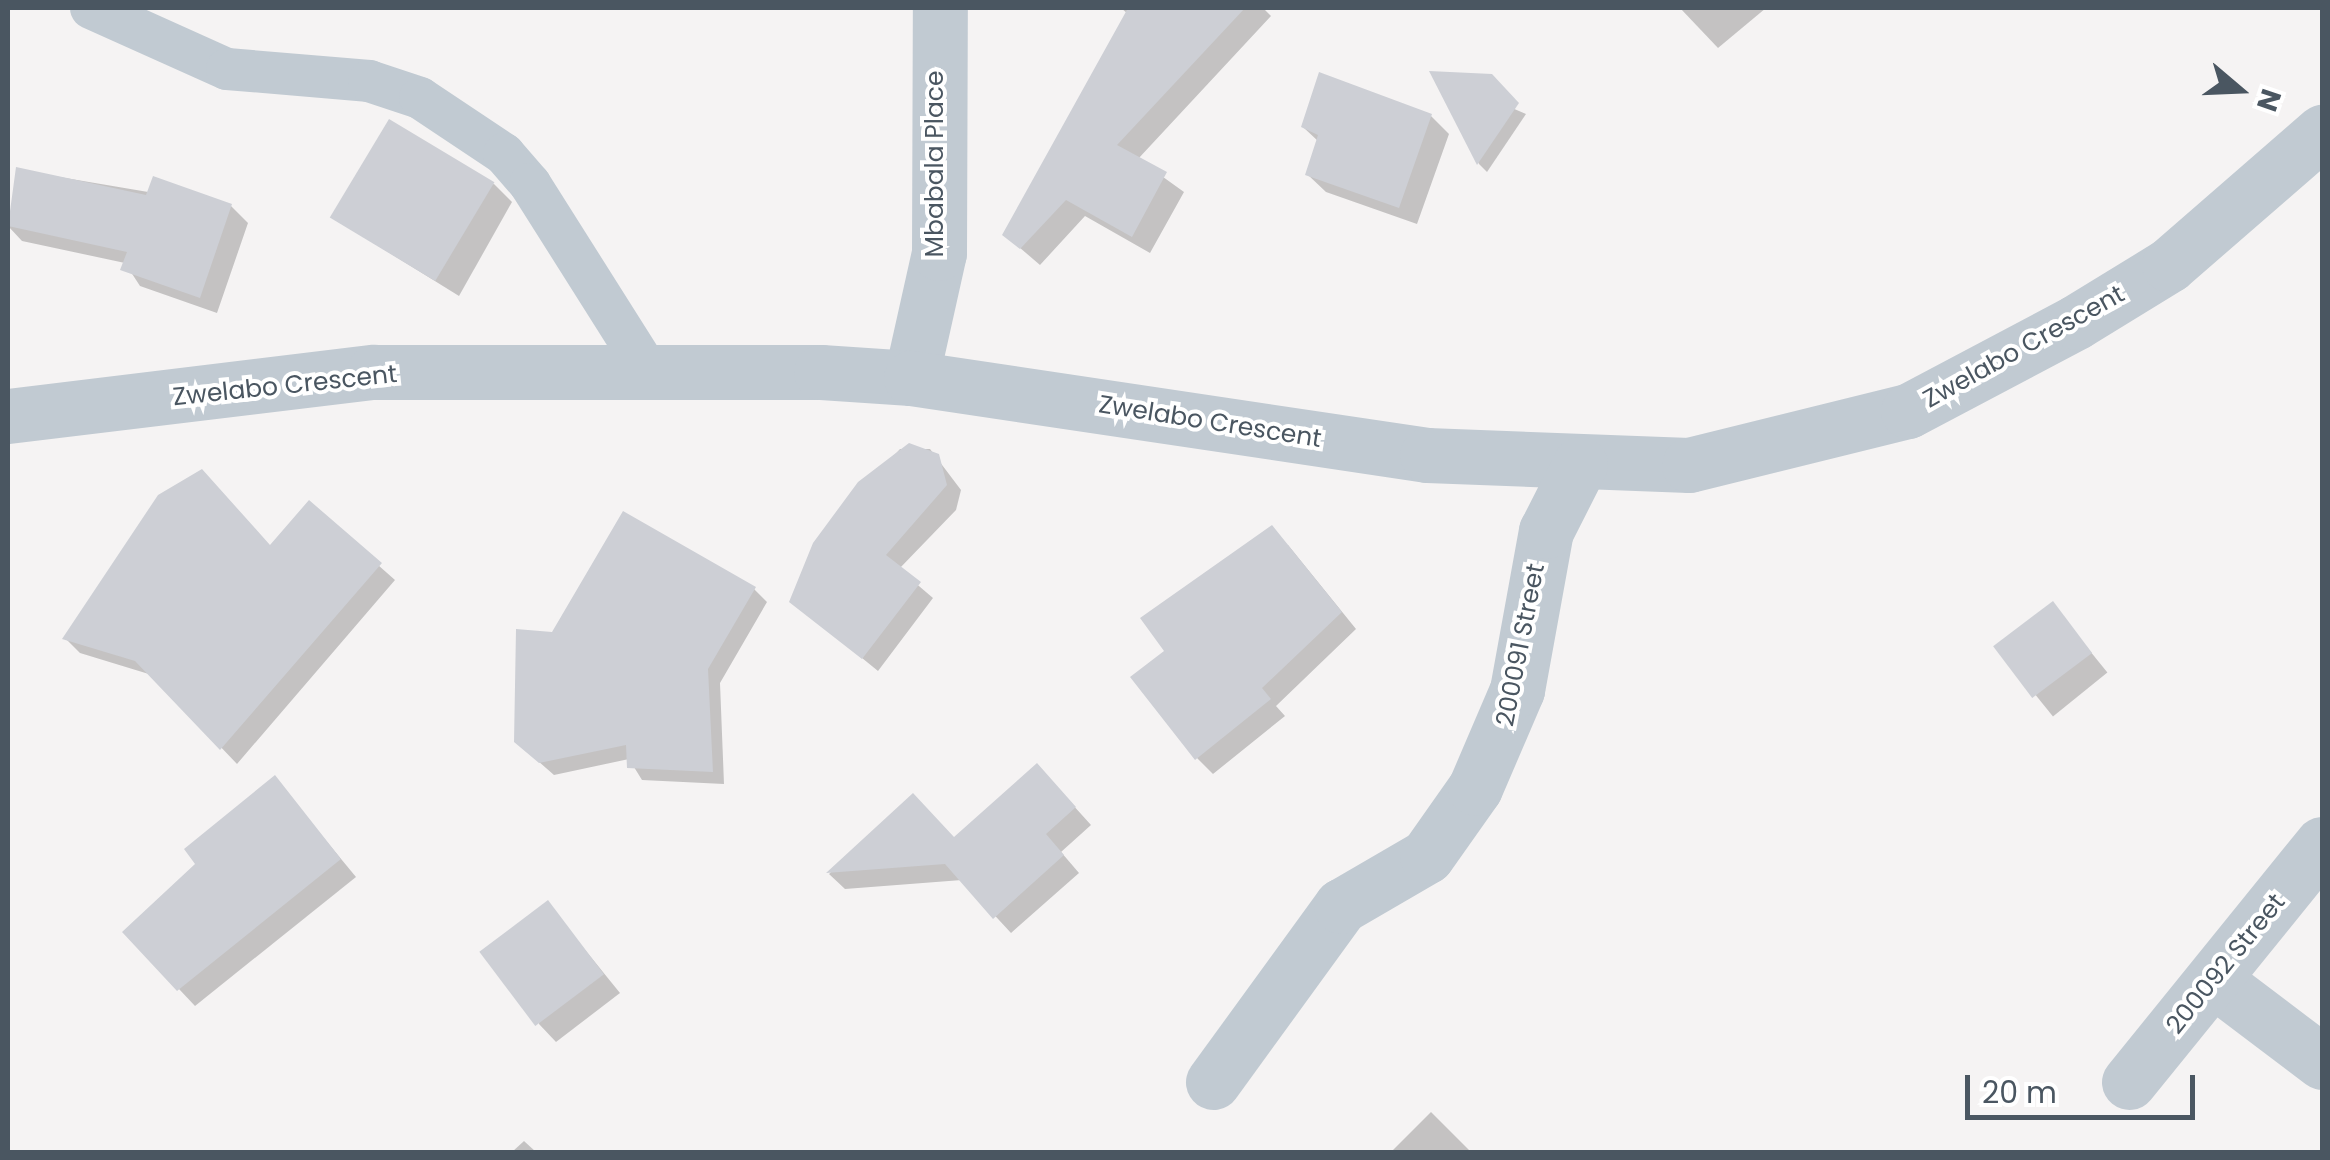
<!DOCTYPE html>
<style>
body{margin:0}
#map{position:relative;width:2330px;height:1160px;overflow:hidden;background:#f5f3f3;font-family:Poppins,sans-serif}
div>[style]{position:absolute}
.shadow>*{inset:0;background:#0003;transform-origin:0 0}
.building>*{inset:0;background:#cdcfd5;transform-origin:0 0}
.lane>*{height:42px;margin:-21px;padding:0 21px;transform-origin:21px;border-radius:21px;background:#c1cad2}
.street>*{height:55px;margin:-27.5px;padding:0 27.5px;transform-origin:27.5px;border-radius:27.5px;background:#c1cad2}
span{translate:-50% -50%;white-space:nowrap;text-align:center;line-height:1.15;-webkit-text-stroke:8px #fff;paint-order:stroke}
.street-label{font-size:25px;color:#4a5661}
.frame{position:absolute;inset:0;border:10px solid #4a5661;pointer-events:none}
.north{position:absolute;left:2190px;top:40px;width:100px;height:100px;-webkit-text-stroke:8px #fff;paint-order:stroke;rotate:109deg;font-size:28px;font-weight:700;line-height:40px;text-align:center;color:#4a5661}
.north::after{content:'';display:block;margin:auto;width:35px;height:45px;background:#4a5661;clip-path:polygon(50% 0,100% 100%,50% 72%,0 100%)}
.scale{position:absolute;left:1965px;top:1075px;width:230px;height:45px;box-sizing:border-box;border:5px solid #4a5661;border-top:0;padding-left:12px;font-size:30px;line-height:35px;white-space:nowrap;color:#4a5661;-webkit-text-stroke:8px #fff;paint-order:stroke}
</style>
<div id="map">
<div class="shadow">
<i style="clip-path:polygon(1121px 8px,1263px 8px,1271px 16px,1138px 159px,1184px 192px,1150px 253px,1085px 216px,1040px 265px,1005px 235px,1128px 14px)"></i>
<i style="clip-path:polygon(1680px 8px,1766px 8px,1718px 48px)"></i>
<i style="clip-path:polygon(1433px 74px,1526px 114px,1487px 172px,1479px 164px)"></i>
<i style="clip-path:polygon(1431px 116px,1449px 134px,1417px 224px,1326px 192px,1307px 174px,1319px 142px,1303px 127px)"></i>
<i style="clip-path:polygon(18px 170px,231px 206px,248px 223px,217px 313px,140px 286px,125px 263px,22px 241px,8px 226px)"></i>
<i style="clip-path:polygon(494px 184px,512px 202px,459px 296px,335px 219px)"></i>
<i style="clip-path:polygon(900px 449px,930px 449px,961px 490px,956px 510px,899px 569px,933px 598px,878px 671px,792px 601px,816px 542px)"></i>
<i style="clip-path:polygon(309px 504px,395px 580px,237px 764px,152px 675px,80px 653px,65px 638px,271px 548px)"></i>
<i style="clip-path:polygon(1288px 545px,1356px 629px,1276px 706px,1285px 716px,1213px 774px,1197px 758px)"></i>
<i style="clip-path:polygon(754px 589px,767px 602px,720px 683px,724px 784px,642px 780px,629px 759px,554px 775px,530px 754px,554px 634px)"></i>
<i style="left:2052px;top:604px;width:88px;height:70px;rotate:51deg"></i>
<i style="clip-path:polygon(275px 779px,356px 877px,195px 1006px,179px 989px,198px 864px)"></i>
<i style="clip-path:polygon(1053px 783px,1091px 825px,1061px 852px,1079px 873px,1011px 933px,962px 880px,845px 889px,829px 874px,913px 797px,954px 840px)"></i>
<i style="clip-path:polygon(547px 903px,620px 993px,556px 1042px,539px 1024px)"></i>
<i style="clip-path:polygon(1431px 1112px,1471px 1152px,1391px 1152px)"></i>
<i style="clip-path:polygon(524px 1141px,536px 1152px,512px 1152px)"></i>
</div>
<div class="building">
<i style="clip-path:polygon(1128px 8px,1245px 8px,1117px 145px,1167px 172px,1132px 237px,1066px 200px,1020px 249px,1002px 235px)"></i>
<i style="clip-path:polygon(1429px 71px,1492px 74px,1519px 103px,1477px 165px)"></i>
<i style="clip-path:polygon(1319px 72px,1432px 114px,1399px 208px,1305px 175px,1318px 135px,1301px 127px)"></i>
<i style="left:389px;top:119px;width:123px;height:115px;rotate:31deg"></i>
<i style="clip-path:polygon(16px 167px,146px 195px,153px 176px,232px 204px,200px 298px,120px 270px,127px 252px,8px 226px)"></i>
<i style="clip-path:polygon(909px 443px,939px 454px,947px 485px,886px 555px,921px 582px,862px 659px,789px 602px,813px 543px,858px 482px)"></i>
<i style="clip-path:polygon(202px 469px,270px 545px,309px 500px,382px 563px,220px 750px,135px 661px,62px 639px,158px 495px)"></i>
<i style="clip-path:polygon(623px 511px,756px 587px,708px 669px,713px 772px,627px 768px,626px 745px,539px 763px,514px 742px,516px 629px,552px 632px)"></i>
<i style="clip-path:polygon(1272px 525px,1342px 612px,1262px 688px,1271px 699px,1195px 760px,1130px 677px,1164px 651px,1140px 618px)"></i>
<i style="left:2053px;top:601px;width:65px;height:75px;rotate:53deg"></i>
<i style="clip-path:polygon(1037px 763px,1076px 807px,1046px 834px,1064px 855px,993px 919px,945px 864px,826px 873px,913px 793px,954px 837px)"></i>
<i style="clip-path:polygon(275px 775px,341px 859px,177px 991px,122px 932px,195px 864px,184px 849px)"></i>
<i style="left:548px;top:900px;width:93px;height:86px;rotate:53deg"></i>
</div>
<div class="lane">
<i style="left:91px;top:8px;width:149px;rotate:24.2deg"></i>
<i style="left:227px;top:69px;width:143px;rotate:4.8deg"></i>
<i style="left:369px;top:81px;width:54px;rotate:18.4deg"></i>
<i style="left:420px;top:98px;width:101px;rotate:33.7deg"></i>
<i style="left:504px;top:154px;width:40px;rotate:49deg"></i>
<i style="left:530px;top:184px;width:225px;rotate:57.7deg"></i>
</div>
<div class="street">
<i style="left:911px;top:378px;width:128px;rotate:-77.4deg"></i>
<i style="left:939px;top:253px;width:245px;rotate:-89.8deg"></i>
<i style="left:8px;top:416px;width:369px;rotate:-6.9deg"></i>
<i style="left:374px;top:372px;width:447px"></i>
<i style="left:821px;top:372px;width:90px;rotate:3.8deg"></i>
<i style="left:911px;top:378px;width:522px;rotate:8.49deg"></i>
<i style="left:1427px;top:455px;width:262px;rotate:2.2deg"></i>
<i style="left:1689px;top:465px;width:226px;rotate:-13.9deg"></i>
<i style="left:1908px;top:411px;width:190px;rotate:-27.9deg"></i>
<i style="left:2076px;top:322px;width:109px;rotate:-31.5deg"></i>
<i style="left:2169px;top:265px;width:203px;rotate:-41deg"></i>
<i style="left:2215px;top:981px;width:134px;rotate:37.1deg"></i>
<i style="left:1213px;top:1082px;width:218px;rotate:-54deg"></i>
<i style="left:1341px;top:906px;width:99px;rotate:-30.2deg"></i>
<i style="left:1427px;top:856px;width:83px;rotate:-54.8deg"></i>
<i style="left:1475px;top:788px;width:107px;rotate:-66.8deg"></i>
<i style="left:1517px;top:690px;width:162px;rotate:-79.7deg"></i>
<i style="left:1546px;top:531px;width:75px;rotate:-63.1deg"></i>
<i style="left:2129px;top:1082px;width:306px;rotate:-51deg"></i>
</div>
<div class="street-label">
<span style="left:935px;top:164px;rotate:-90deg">Mbabala Place</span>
<span style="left:2024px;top:347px;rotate:-29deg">Zwelabo Crescent</span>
<span style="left:285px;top:386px;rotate:-6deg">Zwelabo Crescent</span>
<span style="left:1210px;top:422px;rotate:9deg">Zwelabo Crescent</span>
<span style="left:1521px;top:645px;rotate:-79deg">200091 Street</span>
<span style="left:2226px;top:964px;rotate:-51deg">200092 Street</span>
</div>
<div class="frame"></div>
<div class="north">N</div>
<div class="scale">20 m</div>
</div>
